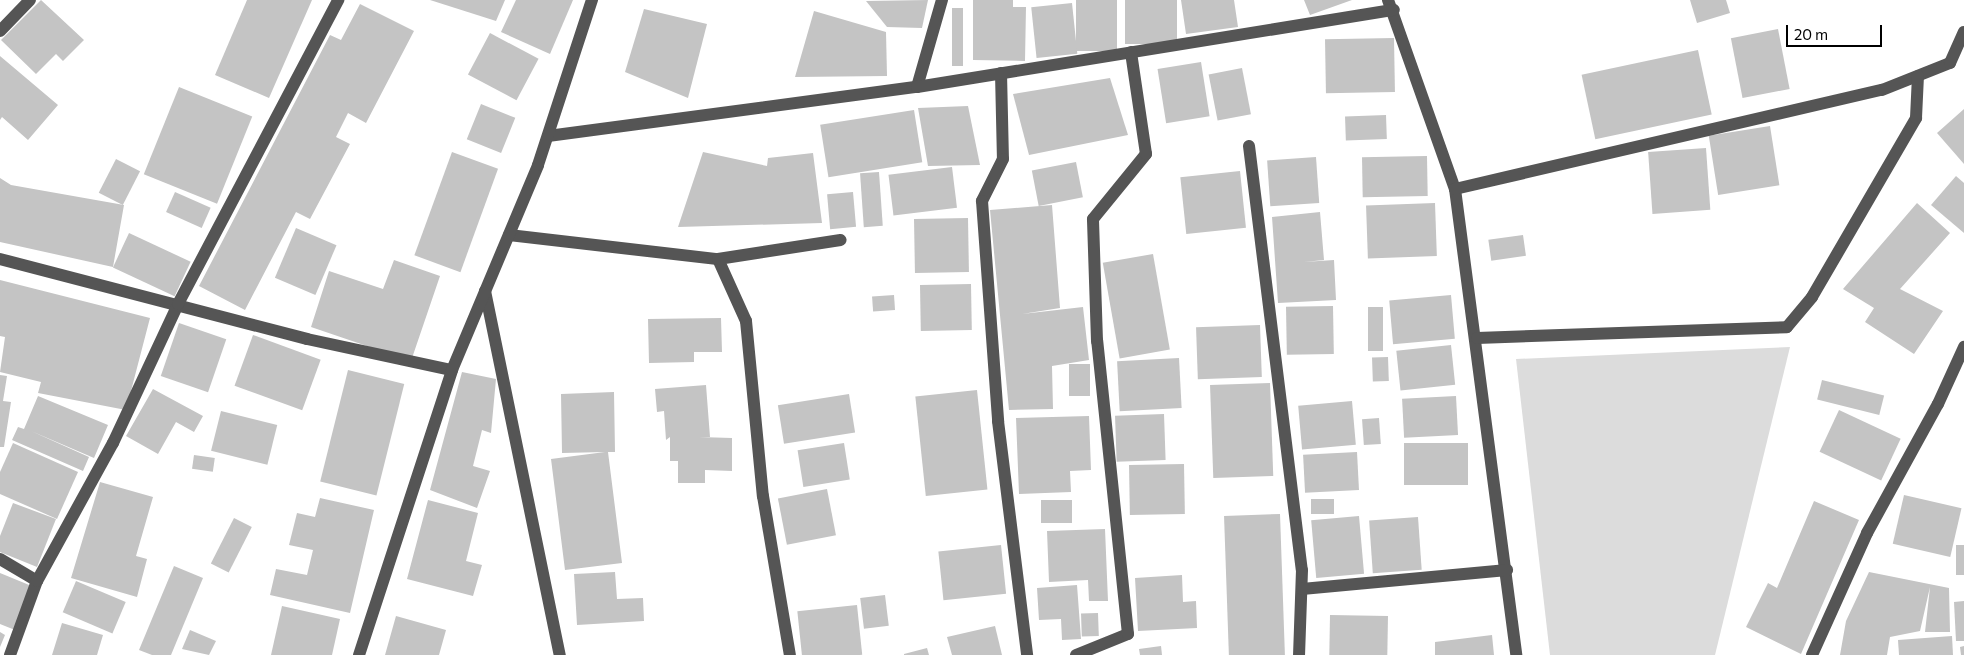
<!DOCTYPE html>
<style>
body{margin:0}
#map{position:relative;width:1964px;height:655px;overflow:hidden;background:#fff;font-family:Commissioner,sans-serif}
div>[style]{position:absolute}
.green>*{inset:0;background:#dcdcdc}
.building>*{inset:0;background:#c4c4c4;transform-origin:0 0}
.minor>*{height:12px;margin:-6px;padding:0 6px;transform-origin:6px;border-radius:6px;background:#555}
span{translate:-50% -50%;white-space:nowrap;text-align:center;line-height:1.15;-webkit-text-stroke:4px #fff;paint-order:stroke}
.scale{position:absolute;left:1786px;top:25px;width:96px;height:22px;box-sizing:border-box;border:2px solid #000;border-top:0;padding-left:6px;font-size:15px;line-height:18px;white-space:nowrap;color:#000;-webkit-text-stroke:4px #fff;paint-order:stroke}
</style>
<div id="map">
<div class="green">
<i style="clip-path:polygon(1790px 347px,1715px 655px,1550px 655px,1516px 359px)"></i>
</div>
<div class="building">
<i style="clip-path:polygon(41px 0,84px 40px,63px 61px,56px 54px,36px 74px,1px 40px)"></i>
<i style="clip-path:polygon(247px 0,312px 0,269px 98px,215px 75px)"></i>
<i style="clip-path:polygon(430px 0,505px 0,496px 21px)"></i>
<i style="clip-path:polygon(516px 0,573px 0,550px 54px,501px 32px)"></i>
<i style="clip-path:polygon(928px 0,922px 28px,887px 27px,866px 1px)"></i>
<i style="clip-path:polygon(973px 0,1013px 0,1013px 7px,1026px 7px,1025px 61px,973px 60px)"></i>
<i style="left:1076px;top:0;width:41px;height:51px"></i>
<i style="left:1125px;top:0;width:52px;height:44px"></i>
<i style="clip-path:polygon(1181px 0,1234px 0,1238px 27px,1186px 34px)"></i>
<i style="clip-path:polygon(1304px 0,1352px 0,1310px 15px)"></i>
<i style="clip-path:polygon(1690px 0,1726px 0,1730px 13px,1697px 23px)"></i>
<i style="left:1072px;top:3px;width:51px;height:41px;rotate:84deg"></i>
<i style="clip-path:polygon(360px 4px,414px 31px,366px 123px,348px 113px,336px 137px,350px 144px,310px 219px,296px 212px,245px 310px,199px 286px,330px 35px,341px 40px)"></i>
<i style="left:952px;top:8px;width:11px;height:58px"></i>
<i style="clip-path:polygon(644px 9px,707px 24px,688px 98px,625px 72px)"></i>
<i style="clip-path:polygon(814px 11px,886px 32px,887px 76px,795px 77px)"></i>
<i style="left:1778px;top:29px;width:61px;height:48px;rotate:79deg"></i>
<i style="left:490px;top:33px;width:55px;height:47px;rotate:28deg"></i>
<i style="left:1394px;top:38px;width:54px;height:69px;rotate:89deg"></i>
<i style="left:1698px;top:50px;width:66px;height:119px;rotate:78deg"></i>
<i style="clip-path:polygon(0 56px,58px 105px,28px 140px,2px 117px,0 120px)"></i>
<i style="left:1201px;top:62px;width:55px;height:44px;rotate:81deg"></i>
<i style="left:1242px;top:68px;width:47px;height:34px;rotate:79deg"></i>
<i style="clip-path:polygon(1110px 78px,1128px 135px,1029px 155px,1013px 94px)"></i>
<i style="left:179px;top:87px;width:79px;height:94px;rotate:22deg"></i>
<i style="left:481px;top:104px;width:37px;height:38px;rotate:22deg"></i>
<i style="clip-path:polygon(968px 106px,980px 165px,928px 166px,918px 108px)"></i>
<i style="clip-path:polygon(1964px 109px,1964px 164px,1937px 133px)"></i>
<i style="left:914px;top:110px;width:53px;height:95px;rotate:81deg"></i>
<i style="left:1386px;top:115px;width:24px;height:41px;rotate:88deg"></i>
<i style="left:1770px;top:126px;width:60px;height:62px;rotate:81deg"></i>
<i style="left:1706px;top:148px;width:62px;height:58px;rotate:86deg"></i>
<i style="left:452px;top:152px;width:49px;height:110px;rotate:20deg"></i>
<i style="clip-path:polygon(703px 152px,767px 166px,768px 158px,813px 153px,822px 223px,678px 227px)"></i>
<i style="left:1427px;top:156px;width:40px;height:65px;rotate:89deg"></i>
<i style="left:1316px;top:157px;width:46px;height:49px;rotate:86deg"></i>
<i style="left:116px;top:159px;width:27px;height:38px;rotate:27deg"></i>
<i style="left:1076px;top:162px;width:36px;height:45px;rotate:79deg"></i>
<i style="left:952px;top:167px;width:41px;height:64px;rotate:83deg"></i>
<i style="left:1240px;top:171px;width:57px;height:60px;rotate:84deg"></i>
<i style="left:879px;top:172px;width:54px;height:19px;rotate:86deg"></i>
<i style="clip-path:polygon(1956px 176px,1964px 183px,1964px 233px,1931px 205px)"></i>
<i style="clip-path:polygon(0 178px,11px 185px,124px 205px,113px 267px,0 242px)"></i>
<i style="left:175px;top:192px;width:39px;height:22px;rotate:24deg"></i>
<i style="left:853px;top:192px;width:35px;height:26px;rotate:85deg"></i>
<i style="left:1435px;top:203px;width:53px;height:69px;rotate:88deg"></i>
<i style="clip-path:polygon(1917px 203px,1950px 233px,1900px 289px,1943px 311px,1914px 354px,1865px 322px,1874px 308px,1843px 289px)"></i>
<i style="clip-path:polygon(1052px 205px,1060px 308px,1022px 314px,1083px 307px,1089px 360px,1052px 366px,1053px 409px,1009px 410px,990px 210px)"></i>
<i style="clip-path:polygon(1320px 212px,1324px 260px,1304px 262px,1334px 260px,1336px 300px,1278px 303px,1272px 217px)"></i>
<i style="left:968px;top:218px;width:54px;height:54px;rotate:89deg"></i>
<i style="left:296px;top:228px;width:44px;height:54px;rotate:23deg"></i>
<i style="left:129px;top:233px;width:68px;height:38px;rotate:25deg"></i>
<i style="left:1523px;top:235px;width:21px;height:35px;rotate:82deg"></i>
<i style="left:1153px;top:254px;width:97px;height:51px;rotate:80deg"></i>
<i style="clip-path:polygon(394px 260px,440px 276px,411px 361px,311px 327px,329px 271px,383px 289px)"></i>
<i style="clip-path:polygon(0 280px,150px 318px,126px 410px,38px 393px,41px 382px,0 372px,5px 337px,0 336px)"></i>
<i style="left:971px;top:284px;width:46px;height:51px;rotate:89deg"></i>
<i style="left:894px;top:295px;width:15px;height:22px;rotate:86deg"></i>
<i style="left:1451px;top:295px;width:44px;height:62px;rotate:85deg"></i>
<i style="left:1333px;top:306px;width:48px;height:47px;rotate:89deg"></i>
<i style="left:1368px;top:307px;width:15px;height:44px"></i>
<i style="clip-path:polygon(721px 318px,722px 352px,694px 352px,694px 362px,649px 363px,648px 319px)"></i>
<i style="left:179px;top:323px;width:50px;height:56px;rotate:19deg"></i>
<i style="left:1260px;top:325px;width:52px;height:64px;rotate:88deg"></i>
<i style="left:253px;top:335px;width:72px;height:54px;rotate:20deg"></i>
<i style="left:1451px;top:345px;width:40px;height:55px;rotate:84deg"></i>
<i style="left:1388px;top:357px;width:24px;height:16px;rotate:88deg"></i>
<i style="left:1179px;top:358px;width:50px;height:62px;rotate:87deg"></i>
<i style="left:1090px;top:364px;width:32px;height:21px;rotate:90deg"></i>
<i style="left:348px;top:370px;width:58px;height:115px;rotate:14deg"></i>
<i style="clip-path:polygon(462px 372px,496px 379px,491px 433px,482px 430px,473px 466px,490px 471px,477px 508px,430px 490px)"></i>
<i style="clip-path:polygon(0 375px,7px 376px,3px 401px,11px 402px,4px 447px,0 447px)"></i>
<i style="left:1822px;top:380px;width:64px;height:20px;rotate:14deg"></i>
<i style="left:1270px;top:383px;width:93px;height:60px;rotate:88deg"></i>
<i style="clip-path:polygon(706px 385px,710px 437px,699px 437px,732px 438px,732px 471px,705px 470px,705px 483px,678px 483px,678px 461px,670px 461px,670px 437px,666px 440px,664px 411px,657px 412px,655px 389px)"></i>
<i style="clip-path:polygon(153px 389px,203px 416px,194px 432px,176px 422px,158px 454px,126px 436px)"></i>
<i style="left:977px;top:390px;width:100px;height:62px;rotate:84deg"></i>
<i style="clip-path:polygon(614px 392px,615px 452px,608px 452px,622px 563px,565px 570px,551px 459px,605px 452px,562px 453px,561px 394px)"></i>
<i style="left:849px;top:394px;width:39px;height:72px;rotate:81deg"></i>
<i style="clip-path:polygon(38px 396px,108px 425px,94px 458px,31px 431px,89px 457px,83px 471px,12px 440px,18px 427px,24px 429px)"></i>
<i style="left:1456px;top:396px;width:39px;height:54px;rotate:87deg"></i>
<i style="left:1352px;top:401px;width:44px;height:54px;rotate:85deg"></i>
<i style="left:1839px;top:410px;width:68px;height:46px;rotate:25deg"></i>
<i style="left:221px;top:411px;width:58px;height:41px;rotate:14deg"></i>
<i style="left:1164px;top:414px;width:46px;height:49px;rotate:88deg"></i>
<i style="clip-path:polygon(1089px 416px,1091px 470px,1070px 471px,1071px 492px,1019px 494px,1016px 418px)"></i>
<i style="left:1379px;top:418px;width:26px;height:17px;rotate:86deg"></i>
<i style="clip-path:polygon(13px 443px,78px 472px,57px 519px,0 494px,0 472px)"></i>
<i style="left:844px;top:443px;width:37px;height:47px;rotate:81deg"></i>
<i style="left:1468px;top:443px;width:42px;height:64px;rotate:90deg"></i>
<i style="left:1357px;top:452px;width:38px;height:54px;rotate:87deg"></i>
<i style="left:194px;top:455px;width:21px;height:14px;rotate:8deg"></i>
<i style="left:1184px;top:464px;width:50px;height:55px;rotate:89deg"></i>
<i style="clip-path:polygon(100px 482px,153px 497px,136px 556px,147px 559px,137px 597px,71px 578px)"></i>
<i style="left:827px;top:489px;width:47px;height:50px;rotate:79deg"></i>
<i style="left:1904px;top:495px;width:59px;height:50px;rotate:13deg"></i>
<i style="clip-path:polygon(320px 498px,374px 510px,350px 613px,270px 595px,276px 569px,307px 575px,313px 550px,289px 545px,297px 513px,315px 517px)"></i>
<i style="left:1311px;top:499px;width:23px;height:15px"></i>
<i style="clip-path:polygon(428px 500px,478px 513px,466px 561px,482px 565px,473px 596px,407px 579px)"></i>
<i style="left:1072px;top:500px;width:23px;height:31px;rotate:90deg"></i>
<i style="clip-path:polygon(1814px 501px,1859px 520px,1801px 654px,1746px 627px,1768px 583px,1777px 588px)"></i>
<i style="clip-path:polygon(13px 503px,56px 519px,37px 567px,0 552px,0 536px)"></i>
<i style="left:1280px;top:514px;width:141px;height:56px;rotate:88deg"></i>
<i style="left:1359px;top:516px;width:58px;height:48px;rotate:85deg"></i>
<i style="left:1418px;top:517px;width:53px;height:49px;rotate:86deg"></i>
<i style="left:234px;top:518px;width:20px;height:51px;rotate:27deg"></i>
<i style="clip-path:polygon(1105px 529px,1108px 601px,1089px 601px,1088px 580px,1049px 582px,1047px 531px)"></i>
<i style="left:1001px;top:545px;width:49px;height:63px;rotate:84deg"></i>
<i style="left:1956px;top:545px;width:8px;height:30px"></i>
<i style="clip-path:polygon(174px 566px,203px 578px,171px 655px,152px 655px,139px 650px)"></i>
<i style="clip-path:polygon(615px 572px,617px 599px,643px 598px,644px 621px,577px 625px,574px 574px)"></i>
<i style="clip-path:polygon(1869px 572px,1949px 588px,1950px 632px,1925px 632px,1930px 587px,1920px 631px,1890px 637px,1887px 655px,1840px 655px,1846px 621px)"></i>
<i style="clip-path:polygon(0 573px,34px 587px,15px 630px,0 624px)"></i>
<i style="clip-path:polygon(1182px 575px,1183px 602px,1196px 601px,1197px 628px,1138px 631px,1135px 578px)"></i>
<i style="left:76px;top:581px;width:54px;height:34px;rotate:23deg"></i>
<i style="clip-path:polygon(1077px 585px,1081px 639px,1062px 640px,1061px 619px,1039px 620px,1037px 588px)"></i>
<i style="left:885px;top:595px;width:31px;height:25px;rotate:83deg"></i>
<i style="clip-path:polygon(1964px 601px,1964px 641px,1956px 641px,1954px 602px)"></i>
<i style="left:857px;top:605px;width:50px;height:60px;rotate:84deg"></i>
<i style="clip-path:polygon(282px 606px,340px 619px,332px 655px,271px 655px)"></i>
<i style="left:1098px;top:613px;width:23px;height:17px;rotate:88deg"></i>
<i style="left:1330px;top:615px;width:58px;height:40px;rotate:1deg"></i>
<i style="clip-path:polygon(396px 616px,446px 630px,439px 655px,385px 655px)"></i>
<i style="clip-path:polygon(62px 623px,103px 635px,97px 655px,52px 655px)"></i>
<i style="clip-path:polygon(995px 626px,1002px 655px,952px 655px,947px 637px)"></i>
<i style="clip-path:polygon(190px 630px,216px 641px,209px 655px,182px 649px)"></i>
<i style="clip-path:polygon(0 632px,5px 635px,0 647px)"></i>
<i style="clip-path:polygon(1492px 635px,1494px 655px,1435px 655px,1435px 642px)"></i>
<i style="clip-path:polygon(1952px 636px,1953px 655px,1899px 655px,1898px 640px)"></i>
<i style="clip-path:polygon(1161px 646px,1162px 655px,1140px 655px,1139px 649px)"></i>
<i style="clip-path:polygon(1964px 646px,1964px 655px,1961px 655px,1960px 647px)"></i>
<i style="clip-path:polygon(927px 648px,929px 655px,904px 655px,904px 654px)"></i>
</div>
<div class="minor">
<i style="left:1388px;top:0;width:201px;rotate:70.5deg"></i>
<i style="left:1455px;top:189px;width:470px;rotate:82.5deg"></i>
<i style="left:0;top:31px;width:43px;rotate:-45.9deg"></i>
<i style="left:1001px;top:73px;width:86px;rotate:88.7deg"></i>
<i style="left:1003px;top:159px;width:47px;rotate:116.6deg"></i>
<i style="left:982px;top:201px;width:221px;rotate:85.8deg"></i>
<i style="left:998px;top:421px;width:236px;rotate:82.9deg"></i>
<i style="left:917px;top:87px;width:91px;rotate:-74deg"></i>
<i style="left:548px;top:136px;width:372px;rotate:-7.6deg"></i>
<i style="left:917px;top:87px;width:483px;rotate:-9.2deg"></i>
<i style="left:1249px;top:146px;width:427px;rotate:82.9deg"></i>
<i style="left:1302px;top:570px;width:85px;rotate:92deg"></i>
<i style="left:1455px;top:189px;width:438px;rotate:-13.1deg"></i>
<i style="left:1882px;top:90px;width:73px;rotate:-21.7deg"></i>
<i style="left:1950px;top:63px;width:34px;rotate:-66deg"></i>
<i style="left:509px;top:235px;width:210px;rotate:6.6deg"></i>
<i style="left:718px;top:259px;width:68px;rotate:65.7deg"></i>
<i style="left:746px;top:321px;width:176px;rotate:84.5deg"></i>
<i style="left:763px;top:496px;width:161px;rotate:80.4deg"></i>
<i style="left:0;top:259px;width:317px;rotate:14.6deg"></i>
<i style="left:307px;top:339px;width:148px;rotate:12.1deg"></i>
<i style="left:718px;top:259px;width:124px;rotate:-8.8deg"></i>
<i style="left:485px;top:291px;width:372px;rotate:78.4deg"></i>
<i style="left:1477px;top:338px;width:310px;rotate:-2deg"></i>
<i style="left:1787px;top:327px;width:39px;rotate:-50deg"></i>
<i style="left:1812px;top:297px;width:207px;rotate:-59.8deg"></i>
<i style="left:1916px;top:118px;width:42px;rotate:-87.3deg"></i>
<i style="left:0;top:559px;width:43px;rotate:30.7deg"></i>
<i style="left:1302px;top:589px;width:206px;rotate:-5.3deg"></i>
<i style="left:10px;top:655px;width:79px;rotate:-70deg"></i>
<i style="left:37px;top:581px;width:158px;rotate:-61.2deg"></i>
<i style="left:113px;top:443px;width:153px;rotate:-64.9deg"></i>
<i style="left:178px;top:304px;width:344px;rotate:-62.2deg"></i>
<i style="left:359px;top:655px;width:300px;rotate:-71.9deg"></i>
<i style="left:452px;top:370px;width:222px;rotate:-67.2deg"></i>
<i style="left:538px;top:165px;width:174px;rotate:-71.9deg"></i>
<i style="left:1076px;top:655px;width:56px;rotate:-22deg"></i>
<i style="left:1128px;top:634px;width:295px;rotate:-96deg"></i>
<i style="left:1097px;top:341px;width:122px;rotate:-91.9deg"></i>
<i style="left:1093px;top:219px;width:84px;rotate:-50.8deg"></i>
<i style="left:1146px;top:154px;width:103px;rotate:-98.4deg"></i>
<i style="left:1812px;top:655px;width:134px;rotate:-65.7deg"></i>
<i style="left:1867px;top:533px;width:147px;rotate:-61.2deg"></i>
<i style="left:1938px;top:404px;width:63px;rotate:-65.5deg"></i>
</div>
<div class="scale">20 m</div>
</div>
